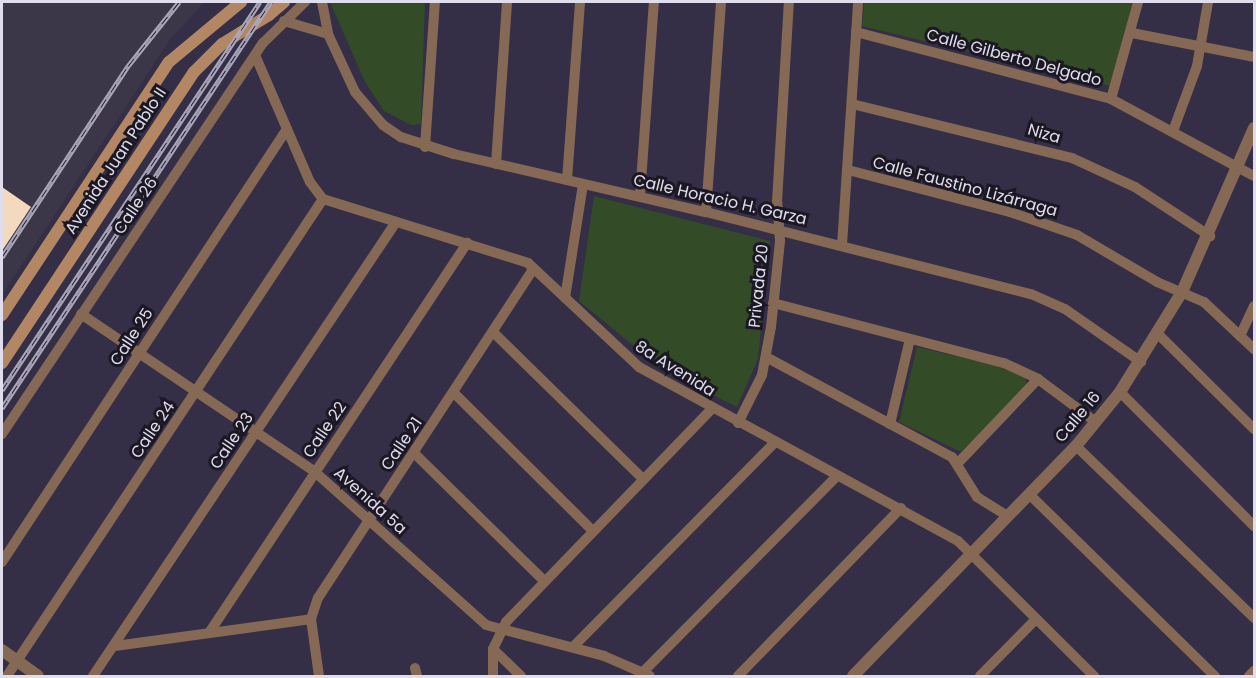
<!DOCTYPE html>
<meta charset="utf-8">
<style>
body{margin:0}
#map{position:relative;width:1256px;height:678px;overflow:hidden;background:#342e47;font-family:Poppins,sans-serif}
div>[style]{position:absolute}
.industrial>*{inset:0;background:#3b3748}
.green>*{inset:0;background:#334b27}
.building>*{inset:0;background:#f3d9be}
.minor>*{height:10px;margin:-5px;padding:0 5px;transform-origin:5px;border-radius:5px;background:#866954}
.tertiary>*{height:12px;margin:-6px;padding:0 6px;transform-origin:6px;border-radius:6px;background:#866954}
.secondary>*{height:12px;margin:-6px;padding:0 6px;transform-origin:6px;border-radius:6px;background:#b48764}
.rail>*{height:5px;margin-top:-2.5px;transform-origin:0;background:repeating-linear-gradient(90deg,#1b1824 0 9px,#aba7ba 0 18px);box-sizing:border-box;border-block:2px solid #aba7ba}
span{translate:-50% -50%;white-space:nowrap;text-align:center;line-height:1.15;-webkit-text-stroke:6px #1b1824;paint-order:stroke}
.street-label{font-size:16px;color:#e0dded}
.frame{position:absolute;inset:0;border:3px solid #e0dded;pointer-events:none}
</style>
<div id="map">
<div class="industrial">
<i style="clip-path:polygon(2px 2px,204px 2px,169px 41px,2px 295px)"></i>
</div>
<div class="green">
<i style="clip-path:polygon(330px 2px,425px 2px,421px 124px,411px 125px,384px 111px,365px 82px)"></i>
<i style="clip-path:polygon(864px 2px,1133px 2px,1110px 86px,862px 26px)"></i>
<i style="clip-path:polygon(594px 196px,770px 241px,758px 359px,737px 407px,663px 370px,579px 301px)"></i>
<i style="clip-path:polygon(917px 347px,997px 366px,1025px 377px,1027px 386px,961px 452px,899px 422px)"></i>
</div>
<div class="building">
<i style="clip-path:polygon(2px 187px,31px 207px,2px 251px)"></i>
</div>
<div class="minor">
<i style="left:322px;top:2px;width:33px;rotate:79deg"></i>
<i style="left:328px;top:34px;width:64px;rotate:65deg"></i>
<i style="left:355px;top:92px;width:43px;rotate:49.7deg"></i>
<i style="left:383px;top:125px;width:22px;rotate:34deg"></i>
<i style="left:401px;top:137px;width:56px;rotate:17.8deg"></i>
<i style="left:454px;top:154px;width:259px;rotate:13deg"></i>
<i style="left:706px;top:212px;width:335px;rotate:14.2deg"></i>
<i style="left:1031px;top:294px;width:37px;rotate:24deg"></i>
<i style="left:1065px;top:309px;width:93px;rotate:34.9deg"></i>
<i style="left:284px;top:21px;width:46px;rotate:16.5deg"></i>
<i style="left:856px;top:32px;width:264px;rotate:14.7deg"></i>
<i style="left:1111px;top:99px;width:162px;rotate:28.3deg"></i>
<i style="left:1132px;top:33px;width:124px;rotate:11.1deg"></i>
<i style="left:255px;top:55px;width:138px;rotate:66.6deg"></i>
<i style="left:310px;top:182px;width:21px;rotate:53deg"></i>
<i style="left:323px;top:199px;width:215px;rotate:17.3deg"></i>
<i style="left:528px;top:263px;width:152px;rotate:43.1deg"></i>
<i style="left:639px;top:367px;width:363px;rotate:28.6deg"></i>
<i style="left:958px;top:541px;width:192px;rotate:44.8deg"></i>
<i style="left:1111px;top:99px;width:101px;rotate:-74.4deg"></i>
<i style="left:852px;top:104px;width:227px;rotate:13.8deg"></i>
<i style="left:1072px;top:158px;width:69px;rotate:24.7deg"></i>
<i style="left:1135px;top:187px;width:90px;rotate:33.2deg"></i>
<i style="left:1173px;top:131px;width:69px;rotate:-69.7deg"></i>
<i style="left:1197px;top:66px;width:65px;rotate:-80.2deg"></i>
<i style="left:425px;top:147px;width:145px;rotate:-86.1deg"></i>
<i style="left:496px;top:164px;width:162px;rotate:-86.1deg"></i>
<i style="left:848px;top:170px;width:167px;rotate:14.5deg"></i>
<i style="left:1010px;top:212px;width:71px;rotate:18.9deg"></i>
<i style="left:1077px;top:235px;width:93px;rotate:30.4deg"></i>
<i style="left:1157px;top:282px;width:51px;rotate:23.1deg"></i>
<i style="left:1204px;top:302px;width:69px;rotate:43.2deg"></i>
<i style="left:567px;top:180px;width:178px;rotate:-85.8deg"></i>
<i style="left:640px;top:196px;width:195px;rotate:-85.9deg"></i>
<i style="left:706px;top:212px;width:211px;rotate:-85.9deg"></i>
<i style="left:842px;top:245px;width:244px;rotate:-86.2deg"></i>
<i style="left:565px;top:298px;width:115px;rotate:-81deg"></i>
<i style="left:773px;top:303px;width:239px;rotate:14.6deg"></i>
<i style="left:1004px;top:363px;width:38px;rotate:25deg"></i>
<i style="left:1038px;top:379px;width:72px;rotate:36.6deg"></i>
<i style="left:81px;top:314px;width:282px;rotate:34deg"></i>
<i style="left:315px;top:472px;width:229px;rotate:41.8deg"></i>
<i style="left:486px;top:625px;width:122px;rotate:14.7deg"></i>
<i style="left:604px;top:656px;width:50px;rotate:23.5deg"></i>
<i style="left:494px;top:333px;width:209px;rotate:44.4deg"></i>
<i style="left:1159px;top:335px;width:134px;rotate:44.7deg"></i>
<i style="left:1240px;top:336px;width:33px;rotate:-65deg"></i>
<i style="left:766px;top:357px;width:211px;rotate:28.3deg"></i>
<i style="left:952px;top:457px;width:47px;rotate:58deg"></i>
<i style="left:977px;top:497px;width:36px;rotate:32deg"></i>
<i style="left:1120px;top:392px;width:190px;rotate:45deg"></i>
<i style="left:454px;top:393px;width:193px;rotate:44.8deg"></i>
<i style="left:738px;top:423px;width:54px;rotate:-63.4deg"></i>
<i style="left:762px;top:375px;width:49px;rotate:-79.4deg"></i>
<i style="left:771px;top:327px;width:86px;rotate:-84deg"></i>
<i style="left:780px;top:241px;width:39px;rotate:-94deg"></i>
<i style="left:777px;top:202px;width:200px;rotate:-86.6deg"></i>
<i style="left:890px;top:424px;width:87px;rotate:-76.8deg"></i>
<i style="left:2px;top:434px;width:470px;rotate:-56.3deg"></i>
<i style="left:263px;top:43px;width:59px;rotate:-44.3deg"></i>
<i style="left:1076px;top:446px;width:248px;rotate:44deg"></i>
<i style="left:415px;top:454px;width:180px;rotate:44.5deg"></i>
<i style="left:958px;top:463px;width:116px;rotate:-46.4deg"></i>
<i style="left:1030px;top:495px;width:259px;rotate:44.4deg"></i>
<i style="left:2px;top:562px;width:518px;rotate:-56.65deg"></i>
<i style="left:209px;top:633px;width:468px;rotate:-56.5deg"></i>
<i style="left:115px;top:646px;width:198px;rotate:-7.8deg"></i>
<i style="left:573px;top:647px;width:288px;rotate:-45.4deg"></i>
<i style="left:493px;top:649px;width:39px;rotate:44deg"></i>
<i style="left:415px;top:668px;width:8px;rotate:76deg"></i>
<i style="left:644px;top:671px;width:274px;rotate:-45.3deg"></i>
<i style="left:7px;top:676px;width:572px;rotate:-56.48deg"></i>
<i style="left:93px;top:676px;width:546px;rotate:-56.28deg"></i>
<i style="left:319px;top:676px;width:58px;rotate:-98deg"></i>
<i style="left:311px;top:619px;width:22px;rotate:-72deg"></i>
<i style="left:318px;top:598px;width:394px;rotate:-56.8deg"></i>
<i style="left:493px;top:676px;width:27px;rotate:-90deg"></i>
<i style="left:493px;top:649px;width:30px;rotate:-64deg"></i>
<i style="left:506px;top:622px;width:296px;rotate:-46deg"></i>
<i style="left:738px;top:676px;width:234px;rotate:-45.9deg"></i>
<i style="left:980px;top:676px;width:80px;rotate:-45.5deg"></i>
<i style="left:1249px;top:676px;width:7px;rotate:-45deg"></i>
</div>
<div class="tertiary">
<i style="left:2px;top:650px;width:44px;rotate:35.8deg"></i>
<i style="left:853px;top:676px;width:320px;rotate:-45.9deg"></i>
<i style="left:1076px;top:446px;width:70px;rotate:-50.8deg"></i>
<i style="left:1120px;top:392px;width:118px;rotate:-58.2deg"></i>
<i style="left:1182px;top:292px;width:179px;rotate:-66.3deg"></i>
</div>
<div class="secondary">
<i style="left:2px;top:315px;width:303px;rotate:-56.6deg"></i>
<i style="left:169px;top:62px;width:94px;rotate:-39.8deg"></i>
<i style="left:2px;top:363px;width:349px;rotate:-56.6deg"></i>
<i style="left:194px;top:72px;width:40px;rotate:-45deg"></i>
<i style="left:222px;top:44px;width:55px;rotate:-31.7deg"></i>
<i style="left:269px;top:15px;width:20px;rotate:-41deg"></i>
</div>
<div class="rail">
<i style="left:2px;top:257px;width:229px;rotate:-56.6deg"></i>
<i style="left:128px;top:66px;width:82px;rotate:-51.4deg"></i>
<i style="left:2px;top:390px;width:466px;rotate:-56.4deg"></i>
<i style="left:2px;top:408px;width:487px;rotate:-56.5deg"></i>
</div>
<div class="street-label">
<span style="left:1014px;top:58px;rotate:15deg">Calle Gilberto Delgado</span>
<span style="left:1044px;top:134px;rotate:16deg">Niza</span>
<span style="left:116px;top:161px;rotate:-57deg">Avenida Juan Pablo II</span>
<span style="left:965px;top:187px;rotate:15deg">Calle Faustino Lizárraga</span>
<span style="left:720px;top:200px;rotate:13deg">Calle Horacio H. Garza</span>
<span style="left:136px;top:206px;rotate:-56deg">Calle 26</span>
<span style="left:759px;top:286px;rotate:-84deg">Privada 20</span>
<span style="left:132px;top:337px;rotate:-57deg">Calle 25</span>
<span style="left:675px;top:369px;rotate:32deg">8a Avenida</span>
<span style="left:1078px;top:417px;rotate:-50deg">Calle 16</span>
<span style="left:153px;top:430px;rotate:-56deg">Calle 24</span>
<span style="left:325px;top:430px;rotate:-56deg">Calle 22</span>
<span style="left:232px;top:441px;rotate:-56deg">Calle 23</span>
<span style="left:402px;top:444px;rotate:-56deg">Calle 21</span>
<span style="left:370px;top:501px;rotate:42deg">Avenida 5a</span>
</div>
<div class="frame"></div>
</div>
